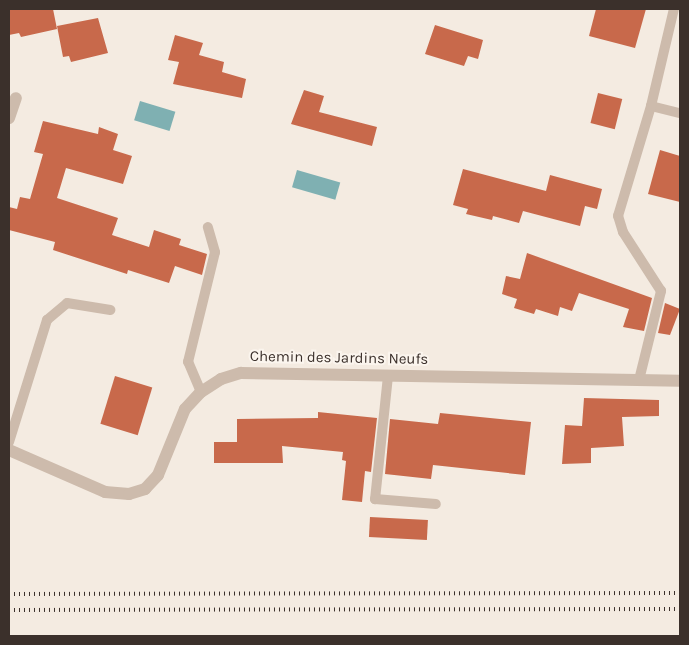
<!DOCTYPE html>
<style>
body{margin:0}
#map{position:relative;width:689px;height:645px;overflow:hidden;background:#f4ebe1;font-family:Karla,sans-serif}
div>[style]{position:absolute}
.water>*{inset:0;background:#7fb0b2;transform-origin:0 0}
.building>*{inset:0;background:#c8694b;transform-origin:0 0}
.service>*{height:10px;margin:-5px;padding:0 5px;transform-origin:5px;border-radius:5px;background:#cdbbac}
.minor>*{height:12px;margin:-6px;padding:0 6px;transform-origin:6px;border-radius:6px;background:#cdbbac}
.rail>*{height:4px;margin-top:-2px;transform-origin:0;background:repeating-linear-gradient(90deg,#3b302b 0 1px,transparent 0 5px)}
span{translate:-50% -50%;white-space:nowrap;text-align:center;line-height:1.15;-webkit-text-stroke:4px #fbf5ee;paint-order:stroke}
.street-label{font-size:15px;color:#3b302b}
.frame{position:absolute;inset:0;border:10px solid #3b302b;pointer-events:none}
</style>
<div id="map">
<div class="water">
<i style="left:140px;top:101px;width:37px;height:20px;rotate:17deg"></i>
<i style="left:297px;top:170px;width:45px;height:18px;rotate:16deg"></i>
</div>
<div class="building">
<i style="clip-path:polygon(9px 9px,53px 9px,57px 29px,21px 37px,19px 33px,9px 35px)"></i>
<i style="clip-path:polygon(596px 9px,646px 9px,635px 48px,589px 36px)"></i>
<i style="clip-path:polygon(98px 18px,108px 53px,71px 62px,69px 56px,63px 57px,57px 26px)"></i>
<i style="clip-path:polygon(435px 25px,483px 40px,478px 59px,468px 56px,464px 66px,425px 54px)"></i>
<i style="clip-path:polygon(175px 35px,203px 43px,199px 55px,224px 62px,222px 72px,246px 79px,242px 98px,173px 84px,179px 62px,168px 60px)"></i>
<i style="clip-path:polygon(304px 90px,324px 96px,319px 112px,377px 127px,372px 146px,291px 124px)"></i>
<i style="left:598px;top:93px;width:25px;height:31px;rotate:14deg"></i>
<i style="clip-path:polygon(43px 121px,98px 134px,99px 127px,118px 134px,113px 150px,132px 156px,123px 184px,66px 168px,57px 198px,118px 218px,112px 235px,149px 247px,154px 230px,181px 239px,179px 245px,207px 254px,202px 275px,175px 266px,169px 283px,128px 270px,127px 274px,53px 250px,55px 242px,9px 230px,9px 207px,17px 209px,20px 197px,30px 199px,43px 154px,34px 152px)"></i>
<i style="clip-path:polygon(660px 150px,680px 156px,680px 202px,648px 194px)"></i>
<i style="clip-path:polygon(463px 169px,546px 191px,550px 175px,602px 189px,597px 209px,585px 206px,580px 226px,523px 211px,519px 223px,493px 216px,492px 220px,466px 214px,468px 209px,453px 205px)"></i>
<i style="clip-path:polygon(527px 253px,652px 298px,644px 331px,623px 327px,629px 309px,579px 293px,572px 311px,560px 307px,558px 316px,536px 309px,534px 314px,514px 308px,517px 299px,502px 294px,506px 276px,520px 279px)"></i>
<i style="clip-path:polygon(665px 303px,680px 309px,670px 335px,658px 333px)"></i>
<i style="left:115px;top:376px;width:39px;height:50px;rotate:17deg"></i>
<i style="clip-path:polygon(584px 398px,659px 400px,659px 416px,622px 417px,624px 446px,591px 448px,591px 463px,562px 464px,565px 425px,582px 426px)"></i>
<i style="clip-path:polygon(318px 412px,377px 418px,371px 472px,365px 471px,362px 502px,342px 500px,346px 461px,342px 460px,343px 452px,282px 446px,283px 463px,214px 463px,214px 442px,237px 442px,237px 419px,318px 418px)"></i>
<i style="clip-path:polygon(440px 413px,531px 422px,525px 475px,433px 465px,431px 479px,385px 474px,390px 419px,438px 424px)"></i>
<i style="left:370px;top:517px;width:58px;height:20px;rotate:3deg"></i>
</div>
<div class="service">
<i style="left:651px;top:106px;width:30px;rotate:14deg"></i>
<i style="left:388px;top:376px;width:124px;rotate:96deg"></i>
<i style="left:375px;top:499px;width:61px;rotate:4.7deg"></i>
<i style="left:639px;top:380px;width:92px;rotate:-76.1deg"></i>
<i style="left:661px;top:291px;width:70px;rotate:-122.8deg"></i>
<i style="left:623px;top:232px;width:17px;rotate:-107deg"></i>
<i style="left:618px;top:216px;width:115px;rotate:-73.3deg"></i>
<i style="left:651px;top:106px;width:100px;rotate:-76.7deg"></i>
<i style="left:201px;top:392px;width:33px;rotate:-113deg"></i>
<i style="left:188px;top:362px;width:113px;rotate:-76.2deg"></i>
<i style="left:215px;top:252px;width:26px;rotate:-106deg"></i>
<i style="left:9px;top:442px;width:128px;rotate:-72.7deg"></i>
<i style="left:47px;top:320px;width:26px;rotate:-40deg"></i>
<i style="left:67px;top:303px;width:44px;rotate:9.2deg"></i>
</div>
<div class="minor">
<i style="left:9px;top:118px;width:21px;rotate:-71deg"></i>
<i style="left:9px;top:450px;width:105px;rotate:23.6deg"></i>
<i style="left:105px;top:492px;width:24px;rotate:5deg"></i>
<i style="left:129px;top:494px;width:17px;rotate:-17deg"></i>
<i style="left:145px;top:489px;width:19px;rotate:-47deg"></i>
<i style="left:158px;top:475px;width:71px;rotate:-67.8deg"></i>
<i style="left:185px;top:409px;width:23px;rotate:-47deg"></i>
<i style="left:201px;top:392px;width:24px;rotate:-33deg"></i>
<i style="left:221px;top:379px;width:21px;rotate:-17deg"></i>
<i style="left:241px;top:373px;width:439px;rotate:1deg"></i>
</div>
<div class="rail">
<i style="left:9px;top:594px;width:671px;rotate:-0.09deg"></i>
<i style="left:9px;top:610px;width:671px;rotate:-0.09deg"></i>
</div>
<div class="street-label">
<span style="left:339px;top:358px;rotate:1deg">Chemin des Jardins Neufs</span>
</div>
<div class="frame"></div>
</div>
